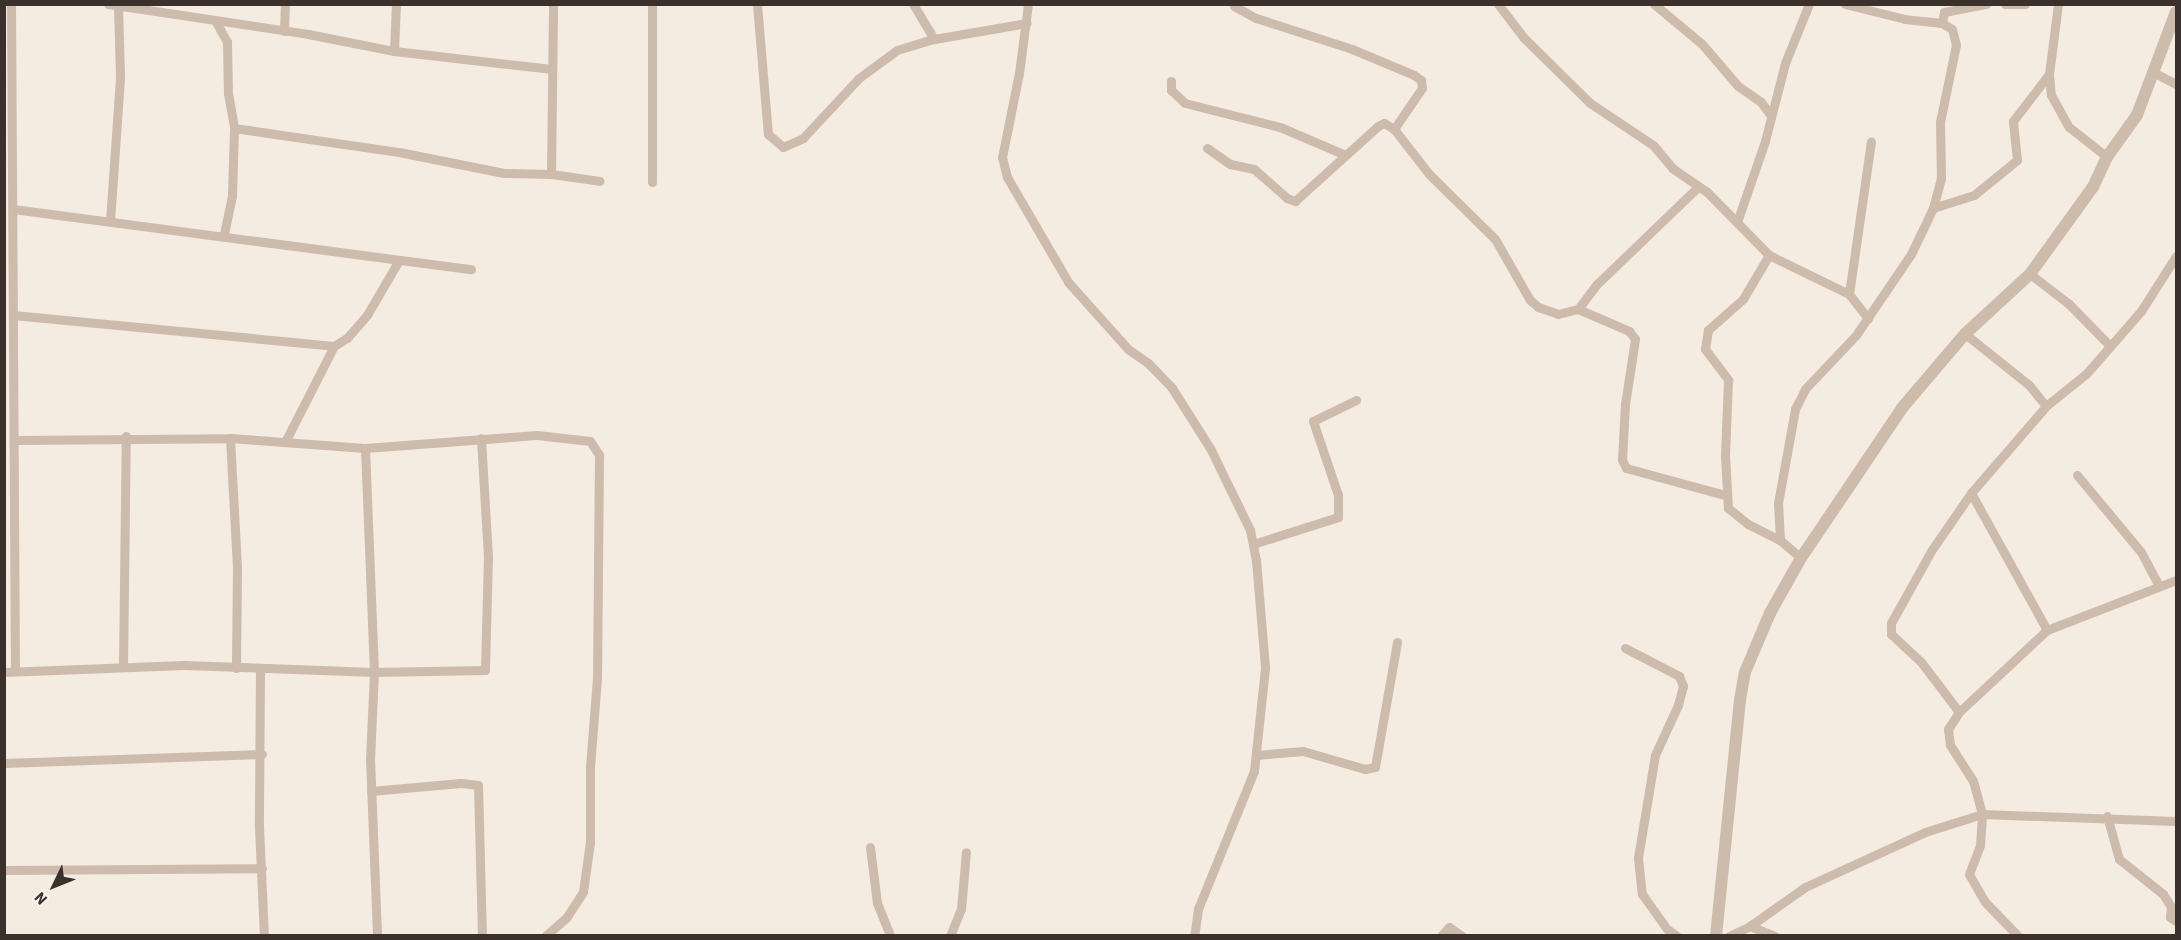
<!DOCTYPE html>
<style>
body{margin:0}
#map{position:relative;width:2181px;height:940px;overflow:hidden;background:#f4ebe1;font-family:"Source Sans 3",sans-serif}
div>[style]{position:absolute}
.minor>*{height:9px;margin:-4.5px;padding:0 4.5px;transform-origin:4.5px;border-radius:4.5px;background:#cdbbac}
.tertiary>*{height:12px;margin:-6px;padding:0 6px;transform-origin:6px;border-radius:6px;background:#cdbbac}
span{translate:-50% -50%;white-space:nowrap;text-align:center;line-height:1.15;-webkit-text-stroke:4.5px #fbf5ee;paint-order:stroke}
.frame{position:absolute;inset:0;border:6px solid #3b302b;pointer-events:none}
.north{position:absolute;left:24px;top:856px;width:60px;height:60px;-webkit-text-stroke:4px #fbf5ee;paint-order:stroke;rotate:227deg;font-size:16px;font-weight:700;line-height:24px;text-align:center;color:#3b302b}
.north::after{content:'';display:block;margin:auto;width:21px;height:27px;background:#3b302b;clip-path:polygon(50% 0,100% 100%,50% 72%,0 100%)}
</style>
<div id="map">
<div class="minor">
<i style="left:11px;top:4px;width:667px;rotate:89.66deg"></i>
<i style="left:108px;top:4px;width:202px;rotate:8.5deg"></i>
<i style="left:308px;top:34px;width:88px;rotate:11.2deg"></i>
<i style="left:394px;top:51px;width:159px;rotate:6.5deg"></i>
<i style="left:652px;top:4px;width:178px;rotate:90deg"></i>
<i style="left:757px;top:4px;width:130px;rotate:85.2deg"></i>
<i style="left:768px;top:134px;width:20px;rotate:41deg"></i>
<i style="left:783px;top:147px;width:22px;rotate:-24deg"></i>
<i style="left:803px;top:138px;width:82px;rotate:-47deg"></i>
<i style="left:859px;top:78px;width:47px;rotate:-36.4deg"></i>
<i style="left:897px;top:50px;width:39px;rotate:-17deg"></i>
<i style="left:934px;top:39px;width:94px;rotate:-9.8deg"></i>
<i style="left:913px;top:4px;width:41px;rotate:59deg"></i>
<i style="left:1028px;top:4px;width:70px;rotate:97.4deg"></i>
<i style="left:1019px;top:73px;width:86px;rotate:101.4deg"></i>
<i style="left:1002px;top:157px;width:21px;rotate:76deg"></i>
<i style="left:1007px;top:177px;width:121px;rotate:59.8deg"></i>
<i style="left:1068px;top:282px;width:90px;rotate:48.2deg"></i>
<i style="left:1128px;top:349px;width:24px;rotate:35deg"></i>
<i style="left:1148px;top:363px;width:35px;rotate:46deg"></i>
<i style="left:1172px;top:388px;width:71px;rotate:57.7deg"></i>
<i style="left:1210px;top:448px;width:91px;rotate:64deg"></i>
<i style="left:1250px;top:530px;width:31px;rotate:79deg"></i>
<i style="left:1256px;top:560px;width:108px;rotate:85.2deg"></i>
<i style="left:1265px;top:668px;width:104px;rotate:96.1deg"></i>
<i style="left:1254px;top:771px;width:149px;rotate:112.1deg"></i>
<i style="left:1198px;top:909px;width:27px;rotate:98deg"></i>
<i style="left:1498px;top:4px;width:43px;rotate:52.6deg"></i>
<i style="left:1524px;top:38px;width:93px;rotate:44.6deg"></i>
<i style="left:1590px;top:103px;width:76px;rotate:33.7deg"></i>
<i style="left:1653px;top:145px;width:30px;rotate:50deg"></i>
<i style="left:1672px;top:168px;width:42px;rotate:34.4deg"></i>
<i style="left:1707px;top:192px;width:88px;rotate:45.5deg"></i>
<i style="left:1769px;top:255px;width:89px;rotate:26deg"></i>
<i style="left:1849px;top:294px;width:31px;rotate:52deg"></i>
<i style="left:1654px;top:4px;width:62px;rotate:39.8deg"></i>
<i style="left:1702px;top:44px;width:55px;rotate:49.4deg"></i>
<i style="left:1738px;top:86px;width:28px;rotate:35deg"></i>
<i style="left:1761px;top:102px;width:17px;rotate:54deg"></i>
<i style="left:2005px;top:4px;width:20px"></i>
<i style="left:2058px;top:4px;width:71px;rotate:97.3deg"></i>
<i style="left:2049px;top:74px;width:21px;rotate:85deg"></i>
<i style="left:2051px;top:95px;width:37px;rotate:61deg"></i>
<i style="left:2069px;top:127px;width:48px;rotate:38.3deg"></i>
<i style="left:1234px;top:6px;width:25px;rotate:29deg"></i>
<i style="left:1256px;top:18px;width:101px;rotate:17.9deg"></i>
<i style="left:1352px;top:49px;width:67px;rotate:22.8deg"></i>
<i style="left:1414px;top:75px;width:9px;rotate:36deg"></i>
<i style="left:1421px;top:80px;width:8px;rotate:83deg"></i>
<i style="left:1422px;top:88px;width:50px;rotate:124.3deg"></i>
<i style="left:216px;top:22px;width:23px;rotate:61deg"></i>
<i style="left:227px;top:42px;width:51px;rotate:88.9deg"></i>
<i style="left:228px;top:93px;width:36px;rotate:80deg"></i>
<i style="left:234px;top:128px;width:68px;rotate:91.7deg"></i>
<i style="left:232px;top:196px;width:39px;rotate:102deg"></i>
<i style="left:1942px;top:23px;width:11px;rotate:-80deg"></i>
<i style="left:1944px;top:12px;width:43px;rotate:-10.8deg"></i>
<i style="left:284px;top:31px;width:27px;rotate:-88deg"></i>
<i style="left:394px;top:51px;width:47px;rotate:-87.6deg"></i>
<i style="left:2155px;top:73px;width:24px;rotate:28deg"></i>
<i style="left:1171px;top:81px;width:9px;rotate:90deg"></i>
<i style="left:1171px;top:90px;width:19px;rotate:43deg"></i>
<i style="left:1185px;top:103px;width:98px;rotate:14.2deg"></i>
<i style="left:1280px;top:127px;width:69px;rotate:23.2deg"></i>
<i style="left:234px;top:128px;width:167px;rotate:8.3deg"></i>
<i style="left:399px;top:152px;width:107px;rotate:11.3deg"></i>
<i style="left:504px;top:173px;width:47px;rotate:1.2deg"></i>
<i style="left:551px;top:174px;width:49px;rotate:8.1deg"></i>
<i style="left:1207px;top:148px;width:28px;rotate:35deg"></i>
<i style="left:1230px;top:164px;width:25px;rotate:12deg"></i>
<i style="left:1254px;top:169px;width:44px;rotate:41.3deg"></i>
<i style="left:1287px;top:198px;width:9px;rotate:21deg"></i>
<i style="left:1295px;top:201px;width:112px;rotate:-42.1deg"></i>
<i style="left:1378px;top:126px;width:7px;rotate:-27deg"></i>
<i style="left:1384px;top:123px;width:12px;rotate:31deg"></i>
<i style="left:1394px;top:129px;width:57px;rotate:52.1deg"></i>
<i style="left:1429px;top:174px;width:93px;rotate:44.6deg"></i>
<i style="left:1495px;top:239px;width:70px;rotate:60.2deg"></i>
<i style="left:1530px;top:300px;width:11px;rotate:41deg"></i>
<i style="left:1538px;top:307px;width:21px;rotate:19deg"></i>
<i style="left:1558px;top:314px;width:21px;rotate:-14deg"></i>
<i style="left:1578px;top:309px;width:56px;rotate:23.3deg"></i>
<i style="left:1629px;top:331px;width:10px;rotate:53deg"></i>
<i style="left:1635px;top:339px;width:66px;rotate:98.7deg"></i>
<i style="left:1625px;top:404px;width:56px;rotate:93.1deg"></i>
<i style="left:1622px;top:460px;width:9px;rotate:63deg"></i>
<i style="left:1626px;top:468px;width:103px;rotate:15.3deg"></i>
<i style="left:551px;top:174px;width:170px;rotate:-89.3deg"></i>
<i style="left:1933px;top:208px;width:43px;rotate:-17.6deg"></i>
<i style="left:1974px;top:195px;width:55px;rotate:-39.1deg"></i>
<i style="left:2017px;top:160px;width:39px;rotate:-96deg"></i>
<i style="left:2013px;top:121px;width:59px;rotate:-52.5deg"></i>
<i style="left:13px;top:209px;width:462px;rotate:7.5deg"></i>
<i style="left:110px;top:221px;width:144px;rotate:-86deg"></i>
<i style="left:120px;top:77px;width:70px;rotate:-91.6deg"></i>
<i style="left:1737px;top:222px;width:86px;rotate:-70.9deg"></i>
<i style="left:1765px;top:141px;width:81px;rotate:-75.6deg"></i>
<i style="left:1785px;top:63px;width:64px;rotate:-67.9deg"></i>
<i style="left:1769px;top:255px;width:51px;rotate:120.6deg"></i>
<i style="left:1743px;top:299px;width:47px;rotate:138.5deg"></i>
<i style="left:1708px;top:330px;width:19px;rotate:99deg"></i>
<i style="left:1705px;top:349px;width:39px;rotate:53deg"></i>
<i style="left:1728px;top:380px;width:75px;rotate:92.3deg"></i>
<i style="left:1725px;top:455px;width:53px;rotate:86.8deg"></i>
<i style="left:1728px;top:508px;width:26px;rotate:39deg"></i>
<i style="left:1748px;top:524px;width:36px;rotate:27deg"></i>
<i style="left:1780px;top:540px;width:28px;rotate:41deg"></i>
<i style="left:2030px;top:274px;width:49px;rotate:37.6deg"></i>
<i style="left:2069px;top:304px;width:59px;rotate:45.7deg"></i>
<i style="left:1849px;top:294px;width:154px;rotate:-81.8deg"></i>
<i style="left:1578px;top:309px;width:30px;rotate:-53deg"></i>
<i style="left:1596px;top:285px;width:141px;rotate:-43.9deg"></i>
<i style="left:13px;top:315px;width:322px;rotate:5.5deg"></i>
<i style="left:2046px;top:406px;width:51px;rotate:-38.7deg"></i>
<i style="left:2086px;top:374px;width:84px;rotate:-48.9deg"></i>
<i style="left:2141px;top:311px;width:65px;rotate:-57.5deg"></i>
<i style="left:230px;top:438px;width:130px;rotate:86.9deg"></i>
<i style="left:237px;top:568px;width:100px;rotate:90.6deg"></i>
<i style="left:16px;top:440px;width:214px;rotate:-0.5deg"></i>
<i style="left:230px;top:438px;width:135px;rotate:4.2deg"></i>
<i style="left:365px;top:448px;width:172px;rotate:-4.3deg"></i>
<i style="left:537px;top:435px;width:53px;rotate:6.5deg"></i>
<i style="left:590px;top:441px;width:17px;rotate:57deg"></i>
<i style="left:599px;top:455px;width:223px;rotate:90.5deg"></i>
<i style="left:597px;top:678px;width:88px;rotate:94.5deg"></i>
<i style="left:590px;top:766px;width:76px;rotate:90deg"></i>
<i style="left:590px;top:842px;width:50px;rotate:98deg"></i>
<i style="left:583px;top:892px;width:30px;rotate:123deg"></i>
<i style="left:567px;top:917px;width:29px;rotate:139deg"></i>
<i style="left:285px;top:442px;width:108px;rotate:-63deg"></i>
<i style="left:334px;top:346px;width:15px;rotate:-32deg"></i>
<i style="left:347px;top:338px;width:30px;rotate:-49deg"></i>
<i style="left:367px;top:315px;width:61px;rotate:-59.7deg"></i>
<i style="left:365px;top:448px;width:224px;rotate:87.7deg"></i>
<i style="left:374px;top:672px;width:87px;rotate:92.6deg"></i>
<i style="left:370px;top:759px;width:177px;rotate:87.7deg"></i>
<i style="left:2077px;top:475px;width:100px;rotate:50.3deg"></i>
<i style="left:2141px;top:552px;width:38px;rotate:62deg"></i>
<i style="left:1971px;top:493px;width:157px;rotate:61deg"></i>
<i style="left:1780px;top:540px;width:37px;rotate:-93deg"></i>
<i style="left:1778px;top:503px;width:96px;rotate:-79.7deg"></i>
<i style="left:1795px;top:409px;width:22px;rotate:-63deg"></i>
<i style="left:1805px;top:389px;width:74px;rotate:-46.6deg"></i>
<i style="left:1856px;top:335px;width:98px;rotate:-55.8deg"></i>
<i style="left:1911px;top:254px;width:51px;rotate:-64.4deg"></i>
<i style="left:1933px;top:208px;width:30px;rotate:-75deg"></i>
<i style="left:1941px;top:179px;width:57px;rotate:-91deg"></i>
<i style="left:1940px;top:122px;width:79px;rotate:-78.3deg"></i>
<i style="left:1956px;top:45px;width:16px;rotate:-104deg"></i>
<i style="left:1952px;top:29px;width:12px;rotate:-149deg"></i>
<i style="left:1942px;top:23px;width:37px;rotate:-174deg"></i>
<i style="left:1905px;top:19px;width:62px;rotate:-166deg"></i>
<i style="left:1253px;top:544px;width:89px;rotate:-17.6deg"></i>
<i style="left:1338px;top:517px;width:22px;rotate:-90deg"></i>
<i style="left:1338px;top:495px;width:78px;rotate:-108.7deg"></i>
<i style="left:1313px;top:421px;width:48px;rotate:-26deg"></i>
<i style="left:1625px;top:648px;width:61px;rotate:27.4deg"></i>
<i style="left:1679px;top:676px;width:11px;rotate:68deg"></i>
<i style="left:1683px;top:686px;width:20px;rotate:105deg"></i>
<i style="left:1678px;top:705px;width:55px;rotate:114.7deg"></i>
<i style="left:1655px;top:755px;width:104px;rotate:99.4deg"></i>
<i style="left:1638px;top:858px;width:36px;rotate:84deg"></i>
<i style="left:1642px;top:894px;width:43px;rotate:54.5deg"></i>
<i style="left:1667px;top:929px;width:12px;rotate:35deg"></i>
<i style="left:123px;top:666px;width:230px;rotate:-89.3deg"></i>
<i style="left:260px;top:669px;width:158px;rotate:90.4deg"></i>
<i style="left:259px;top:827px;width:109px;rotate:87.4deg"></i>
<i style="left:4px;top:672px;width:180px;rotate:-2.2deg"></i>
<i style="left:184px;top:665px;width:190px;rotate:2.1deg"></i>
<i style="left:374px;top:672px;width:111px;rotate:-1deg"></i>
<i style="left:485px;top:670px;width:113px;rotate:-88.5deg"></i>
<i style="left:488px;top:557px;width:119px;rotate:-93.4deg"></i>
<i style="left:1959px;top:712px;width:63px;rotate:-127.2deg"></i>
<i style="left:1921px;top:662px;width:41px;rotate:-137deg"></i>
<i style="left:1891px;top:634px;width:11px;rotate:-90deg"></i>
<i style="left:1891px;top:623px;width:82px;rotate:-60.9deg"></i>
<i style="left:1931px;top:551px;width:70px;rotate:-55.4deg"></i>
<i style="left:1971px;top:493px;width:115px;rotate:-49.2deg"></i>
<i style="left:2046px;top:406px;width:27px;rotate:-129deg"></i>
<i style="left:2029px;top:385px;width:82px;rotate:-141.4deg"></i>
<i style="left:1256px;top:755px;width:47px;rotate:-4.9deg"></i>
<i style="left:1303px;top:751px;width:65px;rotate:16.2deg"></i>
<i style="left:1365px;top:769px;width:10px;rotate:-11deg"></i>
<i style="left:1375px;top:767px;width:127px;rotate:-80deg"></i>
<i style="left:4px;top:763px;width:258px;rotate:-2deg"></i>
<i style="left:371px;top:791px;width:90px;rotate:-5.1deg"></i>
<i style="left:461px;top:783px;width:17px;rotate:7deg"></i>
<i style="left:478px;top:785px;width:151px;rotate:88.5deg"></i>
<i style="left:2107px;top:816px;width:45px;rotate:74.4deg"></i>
<i style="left:2119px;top:859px;width:56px;rotate:38.5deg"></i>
<i style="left:2163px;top:894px;width:15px;rotate:58deg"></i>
<i style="left:2171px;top:907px;width:10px;rotate:96deg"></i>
<i style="left:2170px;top:917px;width:7px;rotate:34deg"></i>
<i style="left:870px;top:847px;width:56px;rotate:82.9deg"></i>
<i style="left:877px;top:903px;width:35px;rotate:68deg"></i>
<i style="left:4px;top:870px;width:258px;rotate:-0.4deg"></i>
<i style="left:1750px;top:926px;width:67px;rotate:-35.3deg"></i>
<i style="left:1805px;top:887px;width:132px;rotate:-24.6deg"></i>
<i style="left:1925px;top:832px;width:60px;rotate:-17.5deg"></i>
<i style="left:1982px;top:814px;width:194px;rotate:2.1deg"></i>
<i style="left:950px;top:936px;width:29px;rotate:-68deg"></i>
<i style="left:961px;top:909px;width:57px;rotate:-85deg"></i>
<i style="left:1441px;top:936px;width:12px;rotate:-48deg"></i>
<i style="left:1449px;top:927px;width:16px;rotate:35deg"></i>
<i style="left:1729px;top:936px;width:23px;rotate:-25deg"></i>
<i style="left:1750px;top:926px;width:27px;rotate:22deg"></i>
<i style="left:2018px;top:936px;width:47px;rotate:-134.1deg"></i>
<i style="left:1985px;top:902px;width:32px;rotate:-120deg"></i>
<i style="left:1969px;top:874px;width:31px;rotate:-69deg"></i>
<i style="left:1980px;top:845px;width:31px;rotate:-86deg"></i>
<i style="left:1982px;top:814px;width:34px;rotate:-105deg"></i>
<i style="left:1973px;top:781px;width:43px;rotate:-122.6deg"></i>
<i style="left:1950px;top:745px;width:16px;rotate:-97deg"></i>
<i style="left:1948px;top:729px;width:20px;rotate:-57deg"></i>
<i style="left:1959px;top:712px;width:120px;rotate:-43deg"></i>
<i style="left:2047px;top:630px;width:138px;rotate:-21.2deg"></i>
</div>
<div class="tertiary">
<i style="left:1716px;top:936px;width:237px;rotate:-84.2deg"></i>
<i style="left:1740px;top:700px;width:28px;rotate:-80deg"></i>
<i style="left:1745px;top:672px;width:64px;rotate:-67deg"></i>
<i style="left:1770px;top:613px;width:63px;rotate:-60.6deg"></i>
<i style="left:1801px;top:558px;width:181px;rotate:-56deg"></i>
<i style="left:1902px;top:408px;width:97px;rotate:-49.6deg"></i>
<i style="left:1965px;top:334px;width:88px;rotate:-42.7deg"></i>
<i style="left:2030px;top:274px;width:107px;rotate:-54.1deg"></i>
<i style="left:2093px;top:187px;width:33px;rotate:-65deg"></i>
<i style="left:2107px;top:157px;width:52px;rotate:-54.5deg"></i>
<i style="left:2137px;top:115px;width:110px;rotate:-69.3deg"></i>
</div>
<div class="frame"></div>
<div class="north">N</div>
</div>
